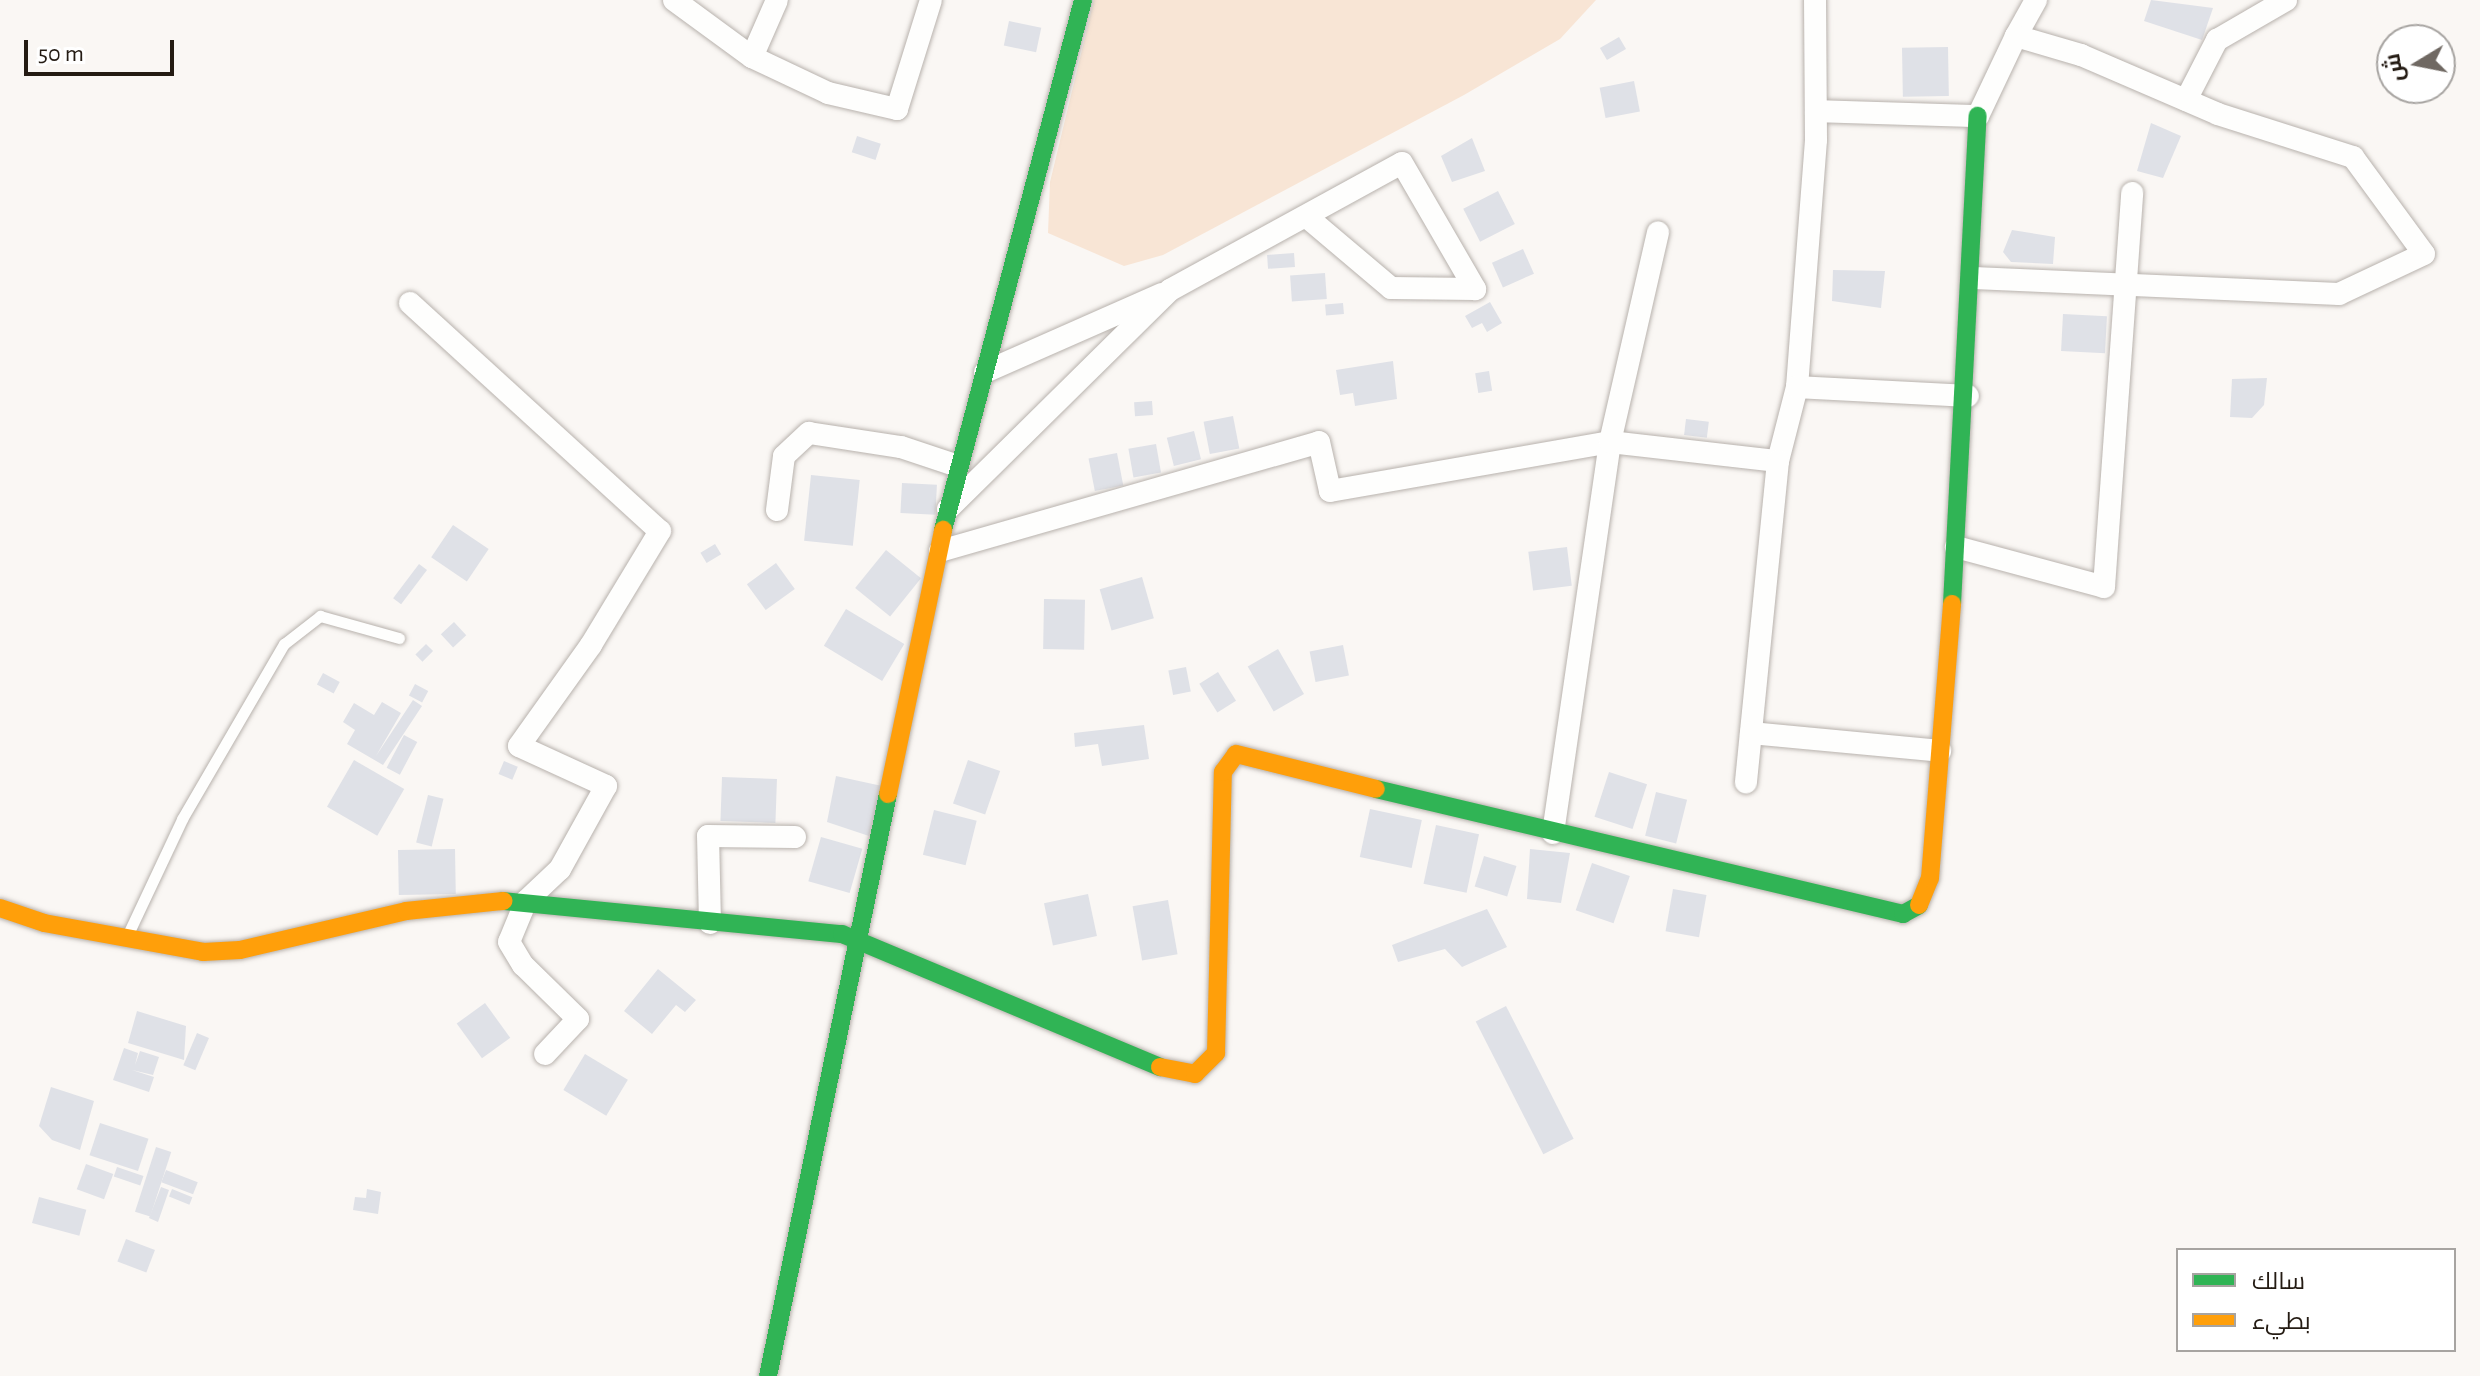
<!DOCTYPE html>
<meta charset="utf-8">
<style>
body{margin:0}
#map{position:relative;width:2480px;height:1376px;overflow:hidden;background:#faf7f4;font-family:"Alegreya Sans",Cairo,sans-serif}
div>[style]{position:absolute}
.green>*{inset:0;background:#f8e5d5}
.building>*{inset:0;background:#dfe1e7;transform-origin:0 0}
.roads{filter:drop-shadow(0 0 2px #b8b2ad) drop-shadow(0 0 2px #b8b2ad)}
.lane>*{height:11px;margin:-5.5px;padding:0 5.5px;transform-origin:5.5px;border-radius:5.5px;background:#fefefd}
.street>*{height:22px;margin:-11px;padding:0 11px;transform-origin:11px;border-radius:11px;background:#fefefd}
.fast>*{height:18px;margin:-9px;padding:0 9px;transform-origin:9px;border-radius:9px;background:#30b455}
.slow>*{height:18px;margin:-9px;padding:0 9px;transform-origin:9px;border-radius:9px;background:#ff9f0a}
span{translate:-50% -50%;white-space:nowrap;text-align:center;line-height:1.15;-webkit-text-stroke:7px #fff;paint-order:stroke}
.legend{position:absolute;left:2176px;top:1248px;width:280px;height:104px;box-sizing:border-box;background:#fff;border:2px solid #a7a4a1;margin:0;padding:10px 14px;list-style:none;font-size:24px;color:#241b13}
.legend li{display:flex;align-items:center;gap:16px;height:40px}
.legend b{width:40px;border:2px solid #a7a4a1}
.north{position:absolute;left:2376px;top:24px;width:80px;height:80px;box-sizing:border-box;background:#fff;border:2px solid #a7a4a1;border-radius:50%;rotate:260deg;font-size:22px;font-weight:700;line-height:32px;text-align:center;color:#241b13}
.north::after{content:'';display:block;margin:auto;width:28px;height:36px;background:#6f6862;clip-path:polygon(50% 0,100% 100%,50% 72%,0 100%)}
.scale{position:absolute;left:24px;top:40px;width:150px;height:36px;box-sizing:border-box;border:4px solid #241b13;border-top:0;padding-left:10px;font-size:24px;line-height:28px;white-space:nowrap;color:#241b13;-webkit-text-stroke:6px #fff;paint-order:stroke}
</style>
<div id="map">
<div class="green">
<i style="clip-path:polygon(1094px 0,1596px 0,1560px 39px,1464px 95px,1163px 255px,1124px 266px,1048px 233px,1050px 182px)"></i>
</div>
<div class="building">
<i style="clip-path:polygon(2151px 0,2213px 8px,2202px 40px,2144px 21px)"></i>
<i style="left:1009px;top:21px;width:33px;height:25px;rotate:12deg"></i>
<i style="left:1619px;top:37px;width:14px;height:22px;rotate:60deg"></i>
<i style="left:1948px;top:47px;width:49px;height:46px;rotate:89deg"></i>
<i style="left:1634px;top:81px;width:31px;height:35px;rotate:79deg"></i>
<i style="clip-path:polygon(2151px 123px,2181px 136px,2163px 178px,2137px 171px)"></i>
<i style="left:857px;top:136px;width:25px;height:17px;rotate:18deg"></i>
<i style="clip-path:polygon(1472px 138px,1485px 171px,1452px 182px,1441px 156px)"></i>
<i style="left:1498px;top:191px;width:37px;height:39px;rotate:63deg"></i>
<i style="clip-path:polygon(2012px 230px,2055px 237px,2053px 264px,2011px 262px,2003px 252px)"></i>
<i style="left:1523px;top:249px;width:27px;height:34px;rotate:66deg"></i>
<i style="left:1294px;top:253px;width:14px;height:27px;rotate:86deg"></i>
<i style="clip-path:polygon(1833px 270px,1885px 271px,1881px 308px,1832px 301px)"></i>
<i style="left:1325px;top:273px;width:26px;height:35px;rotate:86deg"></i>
<i style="clip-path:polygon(1490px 302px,1502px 323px,1487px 332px,1482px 323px,1472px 328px,1465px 316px)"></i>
<i style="left:1343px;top:303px;width:11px;height:18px;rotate:85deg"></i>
<i style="left:2063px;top:314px;width:44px;height:37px;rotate:3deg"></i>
<i style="clip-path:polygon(1393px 361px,1397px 399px,1355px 406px,1353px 393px,1340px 395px,1336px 370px)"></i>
<i style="left:1489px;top:371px;width:20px;height:14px;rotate:81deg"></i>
<i style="clip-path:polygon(2267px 378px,2264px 405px,2252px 418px,2230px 417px,2232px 379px)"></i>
<i style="left:1152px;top:401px;width:14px;height:18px;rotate:86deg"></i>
<i style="left:1233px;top:416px;width:33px;height:30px;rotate:79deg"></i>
<i style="left:1686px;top:419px;width:23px;height:16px;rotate:7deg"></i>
<i style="left:1194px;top:431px;width:29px;height:28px;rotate:76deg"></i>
<i style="left:1156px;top:444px;width:29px;height:28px;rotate:80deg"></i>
<i style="left:1117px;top:453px;width:33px;height:29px;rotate:79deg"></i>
<i style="left:811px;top:475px;width:49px;height:66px;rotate:6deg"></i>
<i style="left:902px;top:483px;width:35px;height:30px;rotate:3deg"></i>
<i style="left:453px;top:525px;width:43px;height:39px;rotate:34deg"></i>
<i style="left:715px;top:544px;width:12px;height:17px;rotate:59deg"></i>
<i style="left:1567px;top:547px;width:39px;height:39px;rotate:83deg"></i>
<i style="left:886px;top:550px;width:45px;height:49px;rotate:39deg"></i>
<i style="left:776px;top:563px;width:32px;height:36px;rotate:54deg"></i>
<i style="left:419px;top:564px;width:10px;height:43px;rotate:37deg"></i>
<i style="left:1142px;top:577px;width:43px;height:44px;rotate:74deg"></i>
<i style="left:1044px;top:599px;width:41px;height:50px;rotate:1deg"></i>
<i style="left:846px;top:609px;width:68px;height:43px;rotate:31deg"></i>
<i style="left:454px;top:622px;width:18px;height:18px;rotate:47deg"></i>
<i style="left:426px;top:644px;width:10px;height:15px;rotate:45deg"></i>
<i style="left:1343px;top:645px;width:31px;height:34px;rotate:79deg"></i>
<i style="left:1278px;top:649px;width:52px;height:35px;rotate:60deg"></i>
<i style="left:1186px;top:667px;width:25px;height:18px;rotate:79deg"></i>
<i style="left:1218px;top:672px;width:34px;height:22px;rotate:58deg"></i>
<i style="left:323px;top:673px;width:19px;height:13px;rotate:28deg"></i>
<i style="left:415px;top:684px;width:15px;height:13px;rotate:28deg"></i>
<i style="clip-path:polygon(413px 700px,422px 706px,383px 765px,347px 744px,355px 730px,343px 722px,354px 703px,374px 715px,382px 702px,401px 713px,376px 756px)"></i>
<i style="clip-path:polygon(1144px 725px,1149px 759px,1102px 766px,1098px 744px,1075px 747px,1074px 733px)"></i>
<i style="left:404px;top:735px;width:15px;height:37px;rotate:28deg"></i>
<i style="left:354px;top:760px;width:58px;height:54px;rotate:30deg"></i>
<i style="left:968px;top:760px;width:34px;height:46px;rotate:19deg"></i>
<i style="left:504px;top:761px;width:15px;height:14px;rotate:23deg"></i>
<i style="left:1609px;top:772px;width:40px;height:47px;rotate:18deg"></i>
<i style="clip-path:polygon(836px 776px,882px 786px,869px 836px,827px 822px)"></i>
<i style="left:722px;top:777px;width:55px;height:44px;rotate:2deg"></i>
<i style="left:1656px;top:792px;width:32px;height:45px;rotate:14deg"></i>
<i style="left:428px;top:795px;width:16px;height:49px;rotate:14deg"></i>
<i style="left:1370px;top:809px;width:53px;height:49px;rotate:12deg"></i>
<i style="left:934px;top:810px;width:44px;height:46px;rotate:14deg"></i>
<i style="left:1436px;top:825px;width:44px;height:60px;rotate:12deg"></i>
<i style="left:821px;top:837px;width:43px;height:46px;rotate:16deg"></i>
<i style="left:455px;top:849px;width:45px;height:57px;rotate:89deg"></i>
<i style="clip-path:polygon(1530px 849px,1570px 853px,1561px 903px,1527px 899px)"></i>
<i style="left:1484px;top:856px;width:34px;height:32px;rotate:17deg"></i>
<i style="left:1592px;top:863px;width:40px;height:50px;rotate:19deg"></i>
<i style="left:1673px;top:889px;width:34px;height:43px;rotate:10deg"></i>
<i style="left:1088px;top:894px;width:43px;height:45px;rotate:78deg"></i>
<i style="left:1168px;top:900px;width:55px;height:36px;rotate:80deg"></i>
<i style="clip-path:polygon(1487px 909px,1507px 947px,1462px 967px,1445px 949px,1398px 962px,1392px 945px)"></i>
<i style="clip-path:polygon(658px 969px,696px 1000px,685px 1012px,676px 1005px,652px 1034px,624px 1011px)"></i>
<i style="left:485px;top:1003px;width:43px;height:35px;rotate:54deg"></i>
<i style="left:1506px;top:1006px;width:149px;height:34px;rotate:63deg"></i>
<i style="clip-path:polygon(137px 1011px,186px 1026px,184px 1060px,128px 1043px)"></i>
<i style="left:197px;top:1033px;width:13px;height:35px;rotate:23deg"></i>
<i style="clip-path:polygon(124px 1048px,138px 1053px,135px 1065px,140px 1051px,159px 1057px,153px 1075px,132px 1070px,154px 1077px,149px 1092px,113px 1080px)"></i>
<i style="left:585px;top:1054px;width:50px;height:42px;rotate:31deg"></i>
<i style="clip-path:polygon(51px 1087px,94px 1101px,80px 1150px,52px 1140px,39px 1126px)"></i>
<i style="left:100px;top:1123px;width:51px;height:34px;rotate:18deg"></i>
<i style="left:156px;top:1147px;width:16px;height:68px;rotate:18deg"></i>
<i style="left:86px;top:1164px;width:29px;height:27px;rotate:20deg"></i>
<i style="left:117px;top:1167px;width:28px;height:10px;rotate:19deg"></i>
<i style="left:166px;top:1170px;width:34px;height:13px;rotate:21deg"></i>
<i style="clip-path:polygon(161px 1187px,169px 1190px,158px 1222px,149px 1218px)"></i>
<i style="left:172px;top:1189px;width:22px;height:8px;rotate:22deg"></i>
<i style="clip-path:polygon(367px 1189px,381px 1192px,378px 1214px,353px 1210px,355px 1197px,366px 1198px)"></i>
<i style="left:39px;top:1197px;width:49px;height:27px;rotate:15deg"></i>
<i style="left:126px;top:1239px;width:31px;height:24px;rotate:21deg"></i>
</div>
<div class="roads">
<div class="lane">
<i style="left:128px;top:934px;width:127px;rotate:-64.8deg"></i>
<i style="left:182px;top:819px;width:203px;rotate:-59.8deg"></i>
<i style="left:284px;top:644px;width:46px;rotate:-37.9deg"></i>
<i style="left:320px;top:616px;width:82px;rotate:15.6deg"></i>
</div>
<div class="street">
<i style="left:674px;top:0;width:97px;rotate:36.2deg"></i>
<i style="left:752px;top:57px;width:62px;rotate:-66.3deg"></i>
<i style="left:2016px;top:36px;width:41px;rotate:-60.9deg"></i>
<i style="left:752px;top:57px;width:84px;rotate:25.3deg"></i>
<i style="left:828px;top:93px;width:71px;rotate:13.1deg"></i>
<i style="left:897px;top:109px;width:114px;rotate:-72.7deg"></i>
<i style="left:2186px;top:100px;width:68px;rotate:-62.7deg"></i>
<i style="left:2217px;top:40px;width:80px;rotate:-30.1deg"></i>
<i style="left:1816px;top:111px;width:162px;rotate:1.8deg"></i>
<i style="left:1978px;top:116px;width:89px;rotate:-64.6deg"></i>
<i style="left:2016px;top:36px;width:68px;rotate:16.3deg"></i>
<i style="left:2081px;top:55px;width:149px;rotate:23.3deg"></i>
<i style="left:2218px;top:114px;width:142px;rotate:17.7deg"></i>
<i style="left:2353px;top:157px;width:120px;rotate:53.8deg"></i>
<i style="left:2424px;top:254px;width:94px;rotate:154.8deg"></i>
<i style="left:2339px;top:294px;width:366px;rotate:-177.5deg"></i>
<i style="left:410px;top:303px;width:338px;rotate:42.4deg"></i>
<i style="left:660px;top:531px;width:133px;rotate:121.2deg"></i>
<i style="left:591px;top:645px;width:124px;rotate:125.5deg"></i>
<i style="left:519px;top:746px;width:96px;rotate:24.7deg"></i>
<i style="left:606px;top:786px;width:95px;rotate:119deg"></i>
<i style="left:560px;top:869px;width:47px;rotate:136.7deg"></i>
<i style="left:526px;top:901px;width:44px;rotate:112.5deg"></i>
<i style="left:509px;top:942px;width:27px;rotate:59deg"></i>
<i style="left:523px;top:965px;width:77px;rotate:44.5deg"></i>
<i style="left:578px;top:1019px;width:48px;rotate:133.3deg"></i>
<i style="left:985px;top:372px;width:193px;rotate:-23.8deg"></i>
<i style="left:1797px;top:387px;width:248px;rotate:-85.6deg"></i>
<i style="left:1816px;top:140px;width:140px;rotate:-90.4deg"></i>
<i style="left:1778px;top:461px;width:76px;rotate:-75.6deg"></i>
<i style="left:1797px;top:387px;width:171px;rotate:3deg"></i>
<i style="left:948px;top:509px;width:312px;rotate:-44.6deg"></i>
<i style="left:1170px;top:290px;width:264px;rotate:-28.7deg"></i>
<i style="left:1402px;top:163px;width:146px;rotate:59.9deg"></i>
<i style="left:1475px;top:289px;width:84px;rotate:-179.3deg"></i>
<i style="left:1391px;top:288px;width:110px;rotate:-139.8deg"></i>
<i style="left:777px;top:510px;width:54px;rotate:-82.6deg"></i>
<i style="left:784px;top:456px;width:34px;rotate:-43deg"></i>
<i style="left:809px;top:433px;width:93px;rotate:8.7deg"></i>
<i style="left:901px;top:447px;width:60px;rotate:18.4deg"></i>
<i style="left:1956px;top:547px;width:153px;rotate:15.1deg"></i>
<i style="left:2104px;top:587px;width:395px;rotate:-85.9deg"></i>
<i style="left:940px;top:551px;width:394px;rotate:-16deg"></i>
<i style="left:1319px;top:442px;width:50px;rotate:77.3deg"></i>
<i style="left:1330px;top:491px;width:284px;rotate:-9.9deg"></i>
<i style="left:1610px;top:442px;width:169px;rotate:6.5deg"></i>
<i style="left:1778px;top:461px;width:323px;rotate:95.7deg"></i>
<i style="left:1751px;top:733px;width:190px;rotate:5.4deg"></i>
<i style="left:1553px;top:833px;width:395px;rotate:-81.7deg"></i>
<i style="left:1610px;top:442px;width:215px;rotate:-77.1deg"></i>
<i style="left:710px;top:923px;width:87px;rotate:-91.3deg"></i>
<i style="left:708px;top:836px;width:87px;rotate:0.7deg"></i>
</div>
<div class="fast">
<i style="left:943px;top:530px;width:548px;rotate:-75.2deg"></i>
<i style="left:1952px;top:604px;width:489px;rotate:-87deg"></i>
<i style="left:1376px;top:789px;width:542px;rotate:13.34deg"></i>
<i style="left:1903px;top:914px;width:18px;rotate:-29deg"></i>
<i style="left:503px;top:901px;width:341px;rotate:5.6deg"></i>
<i style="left:842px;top:934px;width:345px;rotate:22.7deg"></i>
<i style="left:768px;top:1376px;width:594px;rotate:-78.35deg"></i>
</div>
<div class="slow">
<i style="left:888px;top:794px;width:270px;rotate:-78.2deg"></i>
<i style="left:1919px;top:905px;width:29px;rotate:-68deg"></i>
<i style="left:1930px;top:878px;width:275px;rotate:-85.4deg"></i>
<i style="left:0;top:908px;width:46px;rotate:18.8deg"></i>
<i style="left:44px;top:923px;width:162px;rotate:10.3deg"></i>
<i style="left:203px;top:952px;width:37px;rotate:-3deg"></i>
<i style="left:240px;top:950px;width:171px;rotate:-13.2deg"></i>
<i style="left:406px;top:911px;width:98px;rotate:-5.9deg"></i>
<i style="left:1160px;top:1067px;width:36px;rotate:11deg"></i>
<i style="left:1195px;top:1074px;width:30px;rotate:-45deg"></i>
<i style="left:1216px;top:1053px;width:281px;rotate:-88.6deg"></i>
<i style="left:1223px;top:772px;width:22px;rotate:-54deg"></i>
<i style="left:1236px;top:754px;width:144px;rotate:14deg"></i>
</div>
</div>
<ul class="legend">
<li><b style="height:10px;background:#30b455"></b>سالك</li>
<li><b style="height:10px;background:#ff9f0a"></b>بطيء</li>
</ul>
<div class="north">ش</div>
<div class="scale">50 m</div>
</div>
